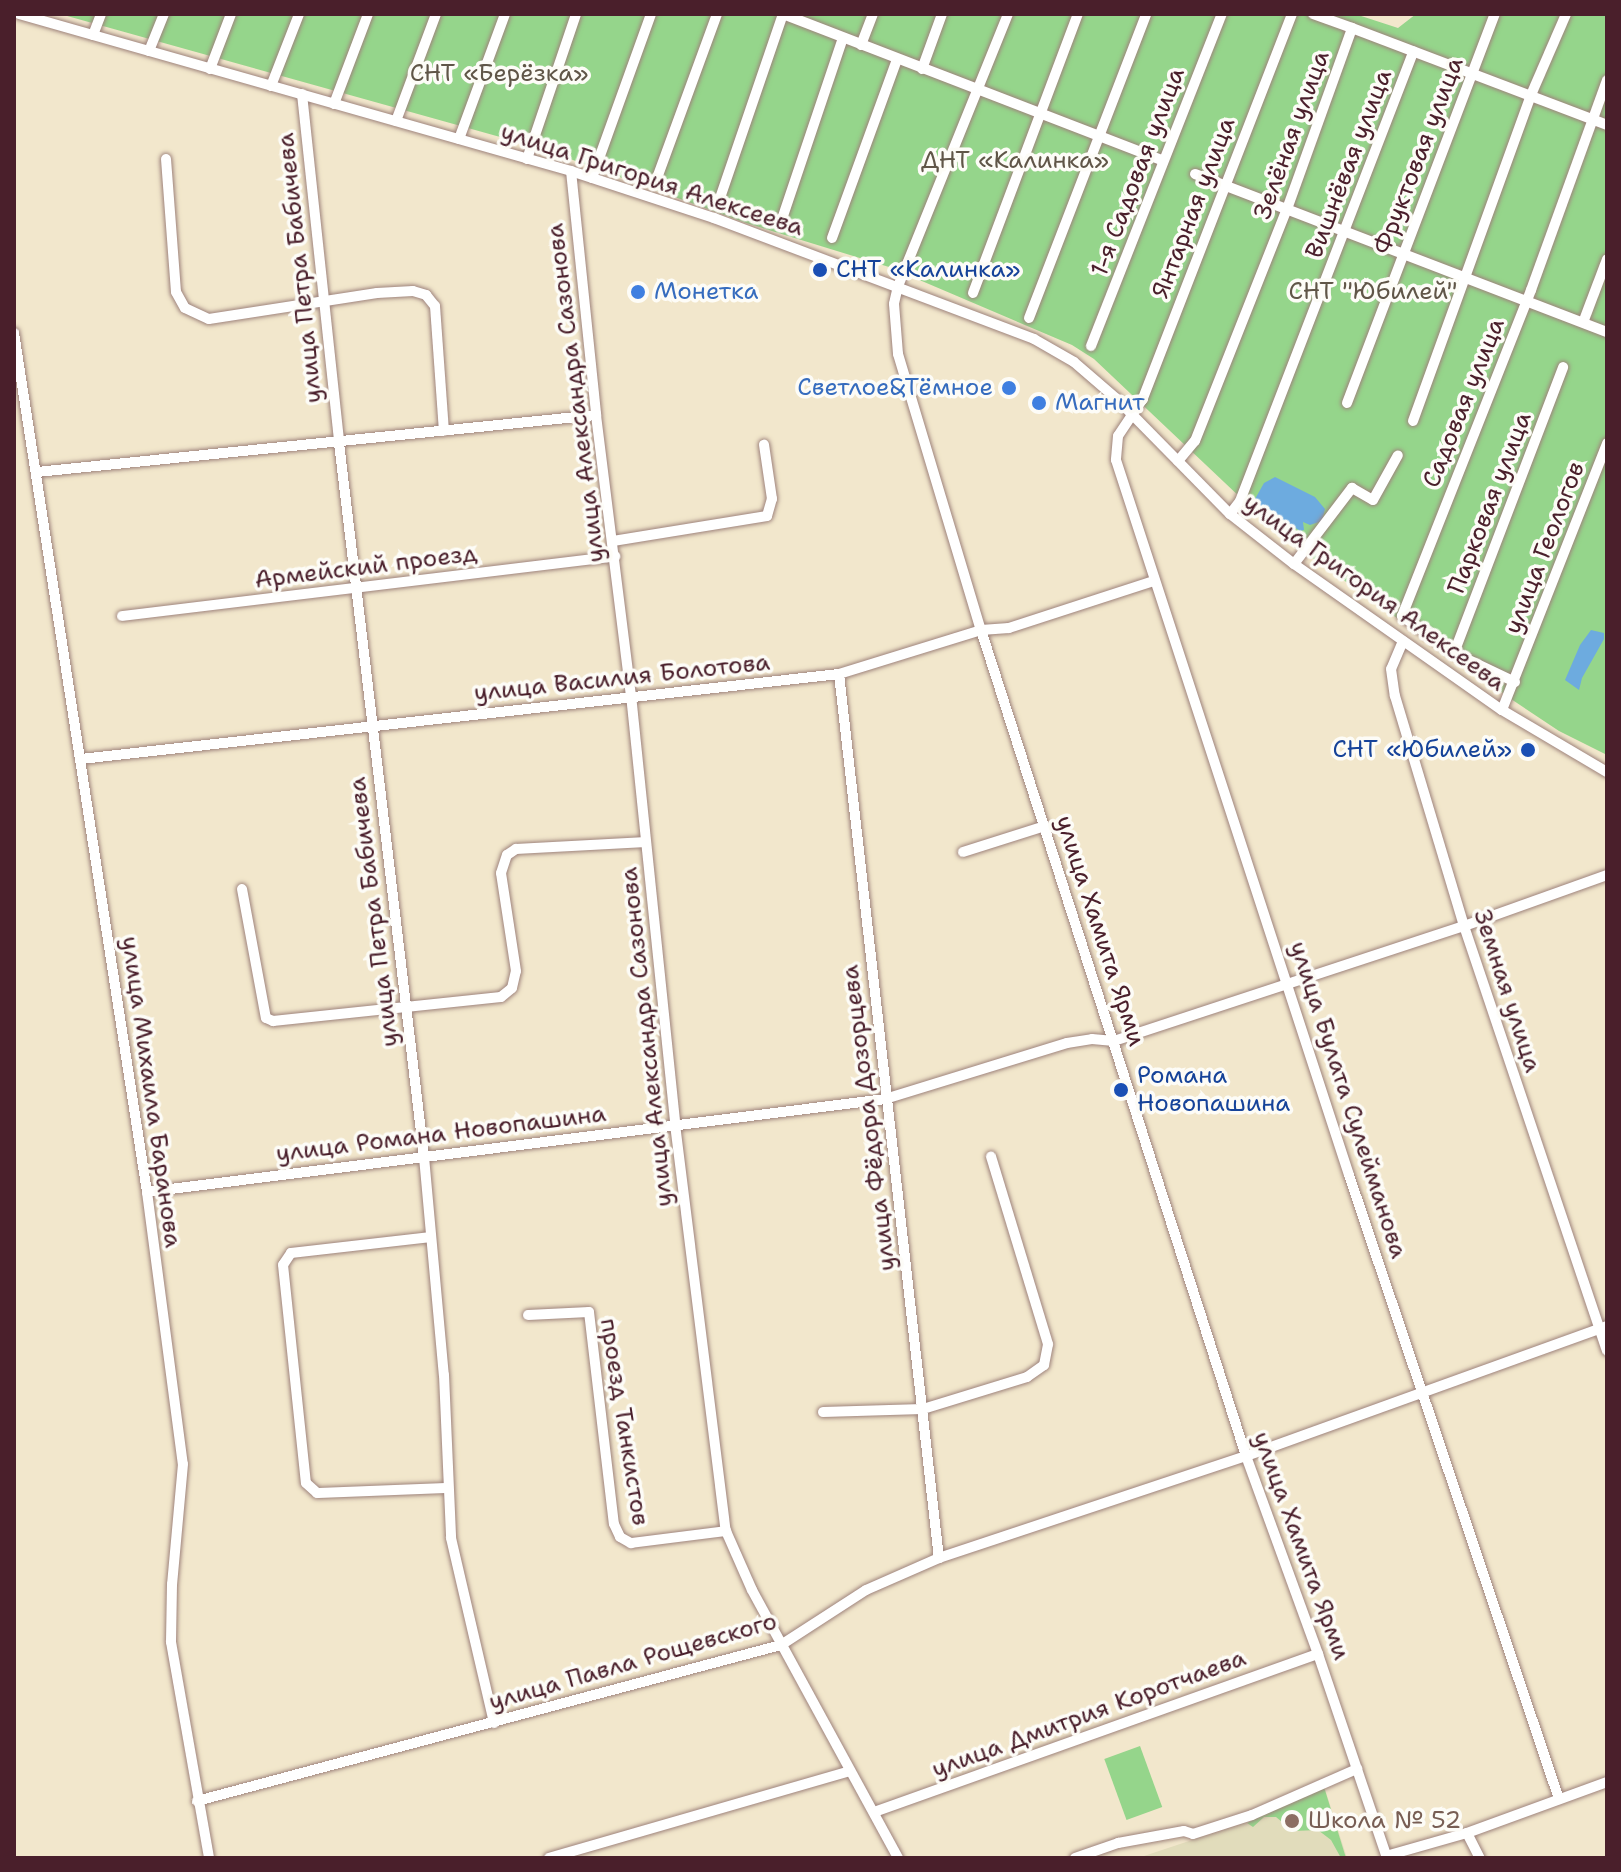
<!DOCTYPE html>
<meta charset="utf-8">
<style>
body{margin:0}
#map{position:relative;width:1621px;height:1872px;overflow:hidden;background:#f2e7cc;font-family:"Shantell Sans",sans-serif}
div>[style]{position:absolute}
.built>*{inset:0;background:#e1dcbb}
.green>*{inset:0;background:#95d58b;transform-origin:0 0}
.water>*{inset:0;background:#6dabdf}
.roads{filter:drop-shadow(0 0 2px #9e837c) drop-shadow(0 0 2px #9e837c)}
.minor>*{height:10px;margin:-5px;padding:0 5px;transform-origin:5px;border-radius:5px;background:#fff}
.dots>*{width:22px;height:22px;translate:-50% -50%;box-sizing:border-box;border:4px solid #fdfcf7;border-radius:50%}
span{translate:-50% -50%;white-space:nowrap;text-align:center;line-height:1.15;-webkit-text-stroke:7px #fdfcf7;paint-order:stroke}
.park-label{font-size:24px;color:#605648}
.street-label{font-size:24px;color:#4a1f2b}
.transit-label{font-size:24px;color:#164399}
.left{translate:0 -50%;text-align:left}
.right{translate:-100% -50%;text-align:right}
.shop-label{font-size:24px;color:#366cbe}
.education-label{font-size:24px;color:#785e54}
.frame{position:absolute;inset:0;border:16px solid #4a1f2b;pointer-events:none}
</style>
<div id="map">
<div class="built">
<i style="clip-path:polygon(1324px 1786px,1347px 1858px,1138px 1858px,1255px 1819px)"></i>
</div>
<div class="green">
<i style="clip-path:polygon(60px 14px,1355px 14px,1398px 28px,1416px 14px,1607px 14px,1607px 755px,1559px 731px,1514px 701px,1280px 535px,1094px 359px,1072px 345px,889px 267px,746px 223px,540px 148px)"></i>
<i style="left:1140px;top:1746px;width:65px;height:38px;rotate:70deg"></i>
<i style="clip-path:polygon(1324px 1787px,1346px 1858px,1341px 1858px,1331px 1840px,1318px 1830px,1293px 1831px,1276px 1817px,1264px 1817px,1253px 1827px,1247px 1823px)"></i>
</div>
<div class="water">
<i style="clip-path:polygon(1275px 477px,1315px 497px,1325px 509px,1322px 521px,1310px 525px,1303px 522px,1304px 530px,1300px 531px,1290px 524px,1284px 526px,1275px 522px,1276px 514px,1261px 507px,1255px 499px,1264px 483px)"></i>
<i style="clip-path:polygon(1591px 630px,1604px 633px,1604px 639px,1582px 678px,1579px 690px,1565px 680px,1580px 645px)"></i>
</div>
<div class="roads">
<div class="minor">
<i style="left:19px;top:14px;width:574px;rotate:15.88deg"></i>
<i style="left:571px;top:171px;width:151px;rotate:18.2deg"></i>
<i style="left:714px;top:218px;width:342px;rotate:20.7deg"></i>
<i style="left:1034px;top:339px;width:46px;rotate:29.9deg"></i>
<i style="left:1074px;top:362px;width:57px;rotate:40.7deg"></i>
<i style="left:1117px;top:399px;width:161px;rotate:45.5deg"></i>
<i style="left:1230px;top:514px;width:81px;rotate:38deg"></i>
<i style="left:1294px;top:564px;width:254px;rotate:35.1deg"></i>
<i style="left:1502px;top:710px;width:122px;rotate:30.6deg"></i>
<i style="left:783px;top:14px;width:407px;rotate:21.1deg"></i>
<i style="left:1008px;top:14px;width:293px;rotate:112deg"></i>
<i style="left:898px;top:286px;width:18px;rotate:103deg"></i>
<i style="left:894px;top:304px;width:50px;rotate:85.4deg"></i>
<i style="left:898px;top:354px;width:288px;rotate:73.3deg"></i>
<i style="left:981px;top:630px;width:867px;rotate:72.21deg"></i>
<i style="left:1246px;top:1456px;width:211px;rotate:70deg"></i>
<i style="left:1318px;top:1654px;width:215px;rotate:71.3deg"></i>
<i style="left:1292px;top:14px;width:414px;rotate:111.2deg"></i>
<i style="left:1142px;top:400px;width:43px;rotate:123.7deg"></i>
<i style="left:1118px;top:436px;width:24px;rotate:95deg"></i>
<i style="left:1116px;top:460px;width:752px;rotate:71.95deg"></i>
<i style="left:1349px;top:1175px;width:658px;rotate:71.4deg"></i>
<i style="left:1313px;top:14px;width:41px;rotate:19.7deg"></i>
<i style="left:93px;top:35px;width:22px;rotate:-69deg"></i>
<i style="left:861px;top:45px;width:33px;rotate:-69deg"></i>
<i style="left:149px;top:51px;width:40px;rotate:-68deg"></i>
<i style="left:210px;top:69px;width:59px;rotate:-69.1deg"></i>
<i style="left:922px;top:69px;width:59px;rotate:-70deg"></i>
<i style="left:271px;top:86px;width:77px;rotate:-68.7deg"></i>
<i style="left:302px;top:94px;width:351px;rotate:83.9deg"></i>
<i style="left:339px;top:443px;width:719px;rotate:83.21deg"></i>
<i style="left:424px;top:1157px;width:219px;rotate:84.8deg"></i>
<i style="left:444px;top:1375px;width:163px;rotate:87.5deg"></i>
<i style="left:451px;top:1538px;width:190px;rotate:76.9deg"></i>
<i style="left:334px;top:104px;width:96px;rotate:-69.3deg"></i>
<i style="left:396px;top:121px;width:114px;rotate:-69.5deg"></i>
<i style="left:459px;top:139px;width:133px;rotate:-69.8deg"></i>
<i style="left:166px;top:159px;width:133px;rotate:85.7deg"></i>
<i style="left:176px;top:292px;width:18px;rotate:61deg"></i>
<i style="left:185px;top:308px;width:26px;rotate:25deg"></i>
<i style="left:209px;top:319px;width:170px;rotate:-8.8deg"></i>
<i style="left:377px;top:293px;width:36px;rotate:-3deg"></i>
<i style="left:413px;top:291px;width:14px;rotate:17deg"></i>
<i style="left:426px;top:295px;width:14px;rotate:51deg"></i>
<i style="left:435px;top:306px;width:125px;rotate:85.9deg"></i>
<i style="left:527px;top:159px;width:153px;rotate:-71.3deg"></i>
<i style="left:571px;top:171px;width:245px;rotate:84.1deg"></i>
<i style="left:596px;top:415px;width:282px;rotate:82.9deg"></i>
<i style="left:631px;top:695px;width:431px;rotate:84.1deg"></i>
<i style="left:675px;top:1124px;width:410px;rotate:82.9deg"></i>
<i style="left:726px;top:1531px;width:64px;rotate:66.2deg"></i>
<i style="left:752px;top:1590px;width:305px;rotate:61.4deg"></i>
<i style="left:1195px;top:174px;width:441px;rotate:21deg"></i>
<i style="left:592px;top:178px;width:174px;rotate:-70.2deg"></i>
<i style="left:657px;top:178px;width:175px;rotate:-69.9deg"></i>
<i style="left:720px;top:198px;width:194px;rotate:-71.1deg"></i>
<i style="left:782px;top:219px;width:191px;rotate:-71.4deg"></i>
<i style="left:832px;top:238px;width:190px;rotate:-70deg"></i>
<i style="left:973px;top:293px;width:298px;rotate:-69.4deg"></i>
<i style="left:1029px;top:318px;width:326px;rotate:-68.9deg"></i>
<i style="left:1584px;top:320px;width:65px;rotate:-69.3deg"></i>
<i style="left:14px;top:333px;width:869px;rotate:81.2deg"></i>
<i style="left:147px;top:1192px;width:274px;rotate:82.5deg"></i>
<i style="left:183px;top:1464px;width:121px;rotate:95.2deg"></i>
<i style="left:172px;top:1584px;width:58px;rotate:91deg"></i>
<i style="left:171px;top:1642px;width:219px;rotate:80deg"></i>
<i style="left:1091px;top:346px;width:357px;rotate:-68.5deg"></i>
<i style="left:1347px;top:403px;width:416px;rotate:-69.2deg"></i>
<i style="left:1413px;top:421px;width:347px;rotate:-70.1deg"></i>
<i style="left:1531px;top:95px;width:88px;rotate:-66.6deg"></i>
<i style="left:1178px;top:461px;width:26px;rotate:-50deg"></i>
<i style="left:1195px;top:441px;width:250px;rotate:-68.4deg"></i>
<i style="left:1287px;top:209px;width:192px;rotate:-70.2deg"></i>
<i style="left:1352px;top:28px;width:273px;rotate:20.8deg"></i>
<i style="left:37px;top:472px;width:562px;rotate:-5.82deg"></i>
<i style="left:1230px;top:514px;width:16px;rotate:-52deg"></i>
<i style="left:1240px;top:501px;width:482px;rotate:-68.9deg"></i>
<i style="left:613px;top:541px;width:156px;rotate:-9.2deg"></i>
<i style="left:767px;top:516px;width:18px;rotate:-74deg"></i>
<i style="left:772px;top:499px;width:55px;rotate:-98.4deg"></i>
<i style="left:1294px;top:564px;width:96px;rotate:-52.7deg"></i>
<i style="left:1352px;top:488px;width:24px;rotate:30deg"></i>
<i style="left:1373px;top:500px;width:51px;rotate:-60.9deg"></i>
<i style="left:122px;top:616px;width:497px;rotate:-6.9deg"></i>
<i style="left:1403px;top:641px;width:30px;rotate:113deg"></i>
<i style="left:1391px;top:669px;width:27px;rotate:82deg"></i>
<i style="left:1395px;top:696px;width:240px;rotate:73.3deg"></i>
<i style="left:1464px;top:926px;width:448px;rotate:71.4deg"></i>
<i style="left:1454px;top:653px;width:306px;rotate:-69.1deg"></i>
<i style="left:839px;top:674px;width:890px;rotate:83.55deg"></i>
<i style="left:1515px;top:682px;width:68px;rotate:-154.6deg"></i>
<i style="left:1454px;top:653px;width:64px;rotate:-144.6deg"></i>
<i style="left:1402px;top:616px;width:351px;rotate:-68.4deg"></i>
<i style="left:1531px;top:290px;width:223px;rotate:-70.1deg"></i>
<i style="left:1502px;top:710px;width:287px;rotate:-68.5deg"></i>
<i style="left:81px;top:759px;width:763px;rotate:-6.4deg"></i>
<i style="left:839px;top:674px;width:149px;rotate:-17.2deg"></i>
<i style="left:981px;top:630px;width:28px;rotate:-4deg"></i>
<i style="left:1009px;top:628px;width:152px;rotate:-18deg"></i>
<i style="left:963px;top:852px;width:86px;rotate:-17.6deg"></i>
<i style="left:242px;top:889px;width:131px;rotate:79.5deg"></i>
<i style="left:266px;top:1018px;width:8px;rotate:23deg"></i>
<i style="left:273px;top:1021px;width:229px;rotate:-6deg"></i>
<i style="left:501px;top:997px;width:14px;rotate:-39deg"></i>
<i style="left:512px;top:988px;width:17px;rotate:-77deg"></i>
<i style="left:516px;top:971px;width:99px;rotate:-98.7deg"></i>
<i style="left:501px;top:873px;width:19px;rotate:-72deg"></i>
<i style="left:507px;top:855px;width:11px;rotate:-34deg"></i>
<i style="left:516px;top:849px;width:130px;rotate:-3.1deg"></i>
<i style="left:147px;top:1192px;width:744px;rotate:-7.18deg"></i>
<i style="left:885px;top:1099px;width:190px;rotate:-17.1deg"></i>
<i style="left:1067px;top:1043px;width:25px;rotate:-9deg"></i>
<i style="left:1092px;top:1039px;width:22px;rotate:5deg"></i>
<i style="left:1114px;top:1041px;width:368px;rotate:-18.2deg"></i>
<i style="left:1464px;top:926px;width:152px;rotate:-19.6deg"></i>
<i style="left:431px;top:1237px;width:141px;rotate:173.5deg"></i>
<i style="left:291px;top:1253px;width:14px;rotate:124deg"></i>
<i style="left:283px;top:1265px;width:219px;rotate:84deg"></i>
<i style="left:306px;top:1483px;width:15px;rotate:42deg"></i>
<i style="left:317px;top:1493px;width:130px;rotate:-2.2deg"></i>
<i style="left:528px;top:1315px;width:61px;rotate:-2.8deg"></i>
<i style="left:589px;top:1312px;width:213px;rotate:83.3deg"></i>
<i style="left:614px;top:1524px;width:14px;rotate:65deg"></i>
<i style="left:620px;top:1537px;width:13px;rotate:29deg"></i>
<i style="left:631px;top:1543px;width:96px;rotate:-7.2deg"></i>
<i style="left:823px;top:1412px;width:100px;rotate:-1.7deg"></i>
<i style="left:923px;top:1409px;width:109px;rotate:-17.1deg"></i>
<i style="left:1027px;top:1377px;width:21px;rotate:-35deg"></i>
<i style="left:1044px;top:1365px;width:21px;rotate:-79deg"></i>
<i style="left:1048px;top:1344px;width:196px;rotate:-106.9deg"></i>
<i style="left:197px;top:1801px;width:604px;rotate:-14.96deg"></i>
<i style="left:781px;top:1645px;width:101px;rotate:-32.9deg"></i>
<i style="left:866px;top:1590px;width:80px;rotate:-23.7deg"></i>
<i style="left:939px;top:1558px;width:324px;rotate:-18.4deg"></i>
<i style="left:1246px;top:1456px;width:384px;rotate:-19.8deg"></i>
<i style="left:874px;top:1812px;width:471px;rotate:-19.6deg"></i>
<i style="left:1467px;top:1833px;width:28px;rotate:63deg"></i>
<i style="left:1386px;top:1856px;width:84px;rotate:-15.9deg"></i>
<i style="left:1467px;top:1833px;width:149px;rotate:-20deg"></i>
<i style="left:549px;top:1858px;width:313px;rotate:-16.1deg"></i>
<i style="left:1075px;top:1858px;width:46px;rotate:-19.2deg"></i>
<i style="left:1118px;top:1843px;width:67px;rotate:-10.3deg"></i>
<i style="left:1184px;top:1831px;width:9px;rotate:18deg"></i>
<i style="left:1193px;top:1834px;width:62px;rotate:-17.9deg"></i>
<i style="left:1252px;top:1815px;width:115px;rotate:-23.7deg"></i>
</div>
</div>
<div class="dots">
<i style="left:820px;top:270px;background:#1a4fb4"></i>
<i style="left:638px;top:292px;background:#3f7fe0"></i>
<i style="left:1009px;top:388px;background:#3f7fe0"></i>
<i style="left:1039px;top:403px;background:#3f7fe0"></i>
<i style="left:1528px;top:750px;background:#1a4fb4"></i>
<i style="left:1121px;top:1090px;background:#1a4fb4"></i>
<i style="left:1292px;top:1821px;background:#8d6e63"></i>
</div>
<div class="park-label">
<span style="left:499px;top:74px">СНТ «Берёзка»</span>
<span style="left:1015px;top:161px">ДНТ «Калинка»</span>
<span style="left:1373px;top:292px">СНТ "Юбилей"</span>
</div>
<div class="street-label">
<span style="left:1292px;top:135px;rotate:-70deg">Зелёная улица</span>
<span style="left:1419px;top:156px;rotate:-69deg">Фруктовая улица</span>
<span style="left:1349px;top:164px;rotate:-69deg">Вишнёвая улица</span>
<span style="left:1138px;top:172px;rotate:-69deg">1-я Садовая улица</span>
<span style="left:652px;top:180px;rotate:18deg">улица Григория Алексеева</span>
<span style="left:1194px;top:208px;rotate:-69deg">Янтарная улица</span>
<span style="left:300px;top:268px;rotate:-96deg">улица Петра Бабичева</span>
<span style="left:576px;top:393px;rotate:-97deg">улица Александра Сазонова</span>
<span style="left:1464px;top:403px;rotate:-68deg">Садовая улица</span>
<span style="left:1490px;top:503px;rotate:-69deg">Парковая улица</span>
<span style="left:1545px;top:548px;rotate:-69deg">улица Геологов</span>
<span style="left:366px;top:567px;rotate:-7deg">Армейский проезд</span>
<span style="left:1374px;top:593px;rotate:36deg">улица Григория Алексеева</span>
<span style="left:622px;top:678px;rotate:-6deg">улица Василия Болотова</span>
<span style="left:374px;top:912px;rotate:-97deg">улица Петра Бабичева</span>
<span style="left:1100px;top:931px;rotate:72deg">улица Хамита Ярми</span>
<span style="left:1507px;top:991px;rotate:72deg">Земная улица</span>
<span style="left:647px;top:1037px;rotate:-96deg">улица Александра Сазонова</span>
<span style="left:151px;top:1092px;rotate:82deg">улица Михаила Баранова</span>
<span style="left:1348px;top:1100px;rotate:72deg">улица Булата Сулейманова</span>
<span style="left:869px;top:1118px;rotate:-97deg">улица Фёдора Дозорцева</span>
<span style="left:441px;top:1134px;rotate:-7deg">улица Романа Новопашина</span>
<span style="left:624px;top:1422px;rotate:81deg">проезд Танкистов</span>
<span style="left:1301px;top:1546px;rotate:70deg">улица Хамита Ярми</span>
<span style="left:633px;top:1662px;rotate:-16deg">улица Павла Рощевского</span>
<span style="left:1089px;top:1714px;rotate:-20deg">улица Дмитрия Коротчаева</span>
</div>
<div class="transit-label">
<span class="left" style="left:836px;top:270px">СНТ «Калинка»</span>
<span class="right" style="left:1512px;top:750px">СНТ «Юбилей»</span>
<span class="left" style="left:1137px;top:1090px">Романа<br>Новопашина</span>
</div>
<div class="shop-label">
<span class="left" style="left:654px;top:292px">Монетка</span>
<span class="right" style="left:993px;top:388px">Светлое&amp;Тёмное</span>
<span class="left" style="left:1055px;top:403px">Магнит</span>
</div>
<div class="education-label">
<span class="left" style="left:1308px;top:1821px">Школа № 52</span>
</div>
<div class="frame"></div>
</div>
